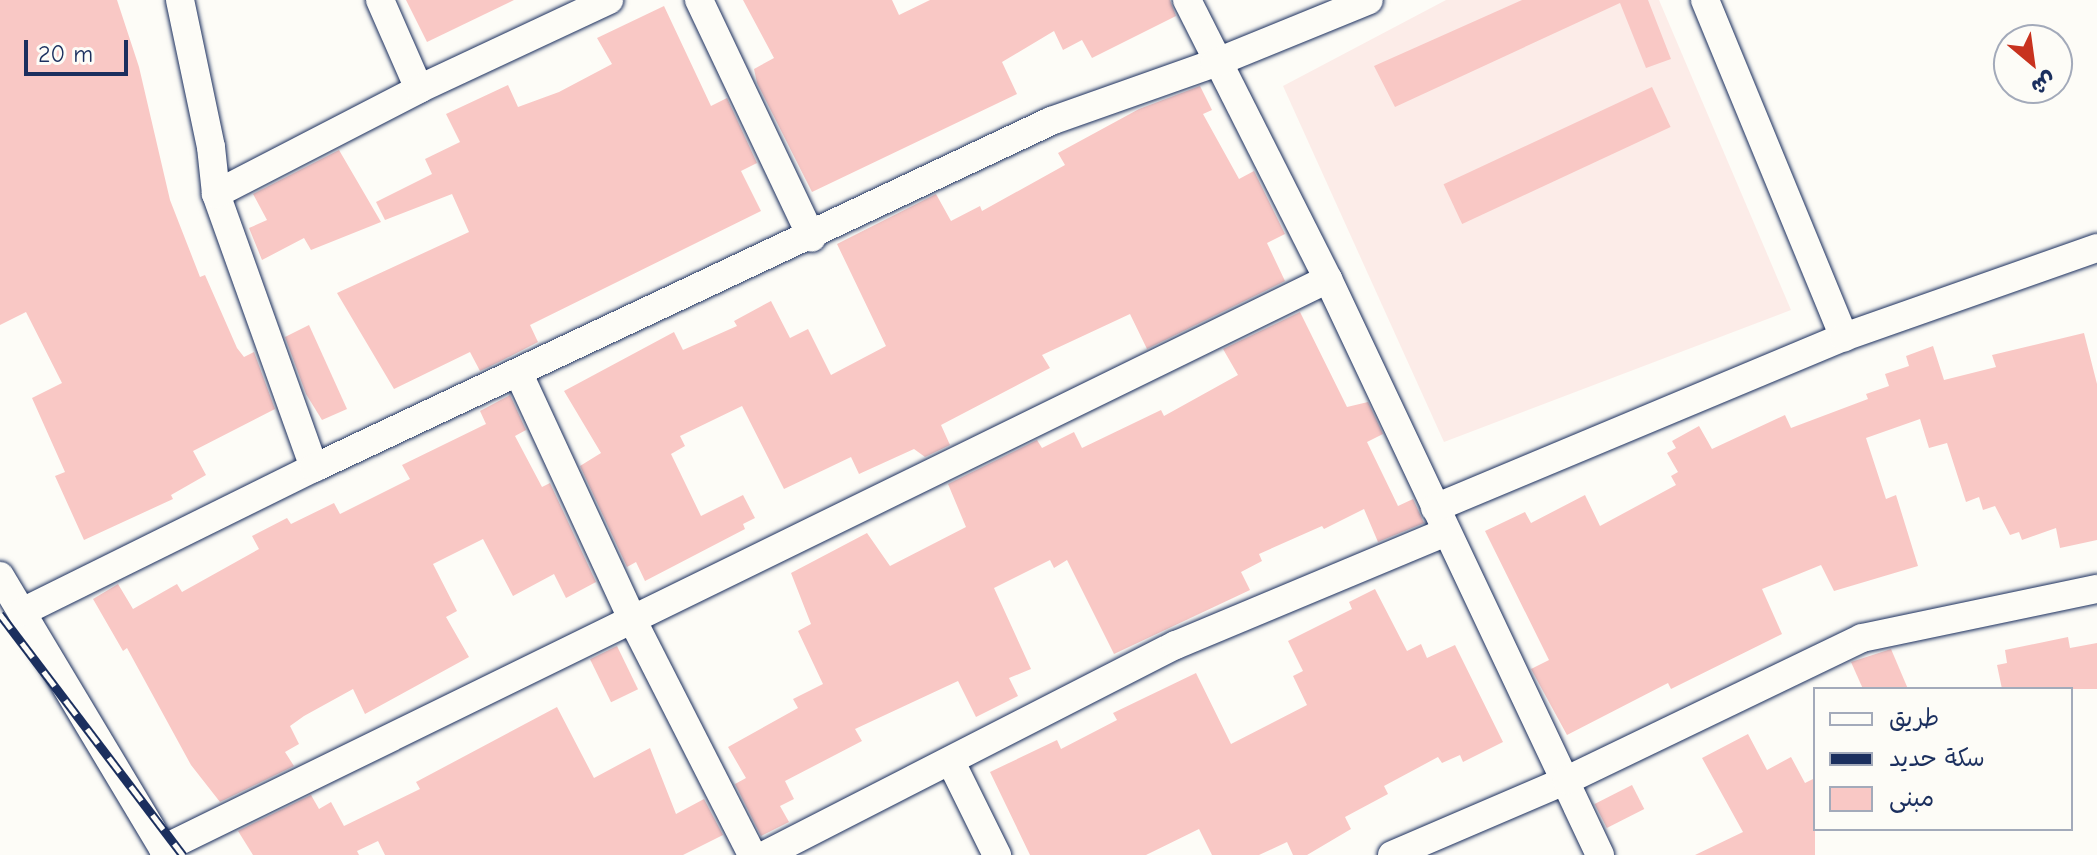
<!DOCTYPE html>
<meta charset="utf-8">
<style>
body{margin:0}
#map{position:relative;width:2097px;height:855px;overflow:hidden;background:#fdfcf7;font-family:"Comic Neue","Playpen Sans Arabic",sans-serif}
div>[style]{position:absolute}
.built>*{inset:0;background:#fcece8}
.building>*{inset:0;background:#f9c8c5;transform-origin:0 0}
.roads{filter:drop-shadow(0 0 2px #1b2f5e) drop-shadow(0 0 2px #1b2f5e)}
.street>*{height:28px;margin:-14px;padding:0 14px;transform-origin:14px;border-radius:14px;background:#fdfcf7}
.rail>*{height:9px;margin-top:-4.5px;transform-origin:0;background:repeating-linear-gradient(90deg,#fdfcf7 0 18px,#1b2f5e 0 36px);box-sizing:border-box;border-block:2px solid #1b2f5e}
span{translate:-50% -50%;white-space:nowrap;text-align:center;line-height:1.15;-webkit-text-stroke:6px #fdfcf7;paint-order:stroke}
.legend{position:absolute;left:1813px;top:687px;width:260px;height:144px;box-sizing:border-box;background:#fdfcf7;border:2px solid #a3aaba;margin:0;padding:10px 14px;list-style:none;font-size:24px;color:#1b2f5e}
.legend li{display:flex;align-items:center;gap:16px;height:40px}
.legend b{width:40px;border:2px solid #a3aaba}
.north{position:absolute;left:1993px;top:24px;width:80px;height:80px;box-sizing:border-box;background:#fdfcf7;border:2px solid #a3aaba;border-radius:50%;rotate:151deg;font-size:22px;font-weight:700;line-height:32px;text-align:center;color:#1b2f5e}
.north::after{content:'';display:block;margin:auto;width:28px;height:36px;background:#c8321e;clip-path:polygon(50% 0,100% 100%,50% 72%,0 100%)}
.scale{position:absolute;left:24px;top:40px;width:104px;height:36px;box-sizing:border-box;border:4px solid #1b2f5e;border-top:0;padding-left:10px;font-size:24px;line-height:28px;white-space:nowrap;color:#1b2f5e;-webkit-text-stroke:6px #fdfcf7;paint-order:stroke}
</style>
<div id="map">
<div class="built">
<i style="clip-path:polygon(1446px 0,1659px 0,1791px 310px,1444px 442px,1283px 86px)"></i>
</div>
<div class="building">
<i style="clip-path:polygon(0 0,117px 0,139px 67px,170px 200px,200px 277px,205px 275px,237px 348px,244px 357px,254px 352px,275px 409px,193px 451px,206px 475px,171px 495px,173px 499px,84px 540px,55px 476px,65px 472px,32px 398px,62px 383px,26px 312px,0 325px)"></i>
<i style="clip-path:polygon(406px 0,514px 0,427px 42px)"></i>
<i style="clip-path:polygon(743px 0,892px 0,899px 15px,930px 0,1170px 0,1176px 16px,1092px 58px,1082px 40px,1063px 50px,1054px 31px,1002px 62px,1017px 94px,812px 192px,757px 83px,754px 69px,774px 58px)"></i>
<i style="clip-path:polygon(1522px 0,1648px 0,1671px 59px,1646px 68px,1620px 3px,1395px 107px,1374px 66px)"></i>
<i style="clip-path:polygon(664px 6px,711px 106px,727px 98px,757px 163px,741px 171px,761px 211px,530px 325px,538px 342px,499px 362px,480px 371px,470px 352px,394px 389px,337px 293px,469px 232px,452px 194px,385px 220px,376px 202px,432px 174px,425px 159px,460px 142px,446px 114px,508px 85px,518px 107px,559px 92px,612px 64px,597px 38px)"></i>
<i style="clip-path:polygon(1200px 86px,1212px 110px,1203px 114px,1239px 179px,1254px 171px,1285px 234px,1267px 243px,1285px 281px,1147px 349px,1130px 314px,1042px 355px,1050px 368px,941px 425px,950px 445px,925px 457px,914px 449px,859px 474px,851px 457px,784px 489px,742px 406px,680px 436px,685px 446px,671px 454px,701px 516px,743px 495px,755px 518px,743px 524px,745px 529px,645px 581px,636px 562px,627px 567px,580px 466px,601px 453px,564px 391px,674px 332px,683px 350px,737px 326px,734px 321px,771px 301px,790px 338px,808px 329px,831px 375px,886px 346px,837px 244px,936px 194px,951px 221px,980px 206px,982px 211px,1065px 165px,1058px 153px,1139px 109px)"></i>
<i style="left:1652px;top:87px;width:44px;height:230px;rotate:65deg"></i>
<i style="clip-path:polygon(339px 150px,381px 222px,311px 250px,304px 238px,262px 260px,249px 228px,267px 220px,253px 194px)"></i>
<i style="clip-path:polygon(1300px 312px,1347px 407px,1368px 402px,1383px 434px,1367px 442px,1398px 506px,1413px 499px,1424px 523px,1378px 542px,1364px 509px,1324px 529px,1322px 526px,1259px 554px,1262px 561px,1241px 572px,1250px 590px,1114px 654px,1067px 560px,1054px 568px,1050px 560px,994px 588px,1031px 669px,1009px 678px,1018px 696px,976px 717px,958px 681px,855px 729px,862px 741px,785px 781px,794px 799px,780px 806px,789px 822px,761px 836px,735px 784px,746px 778px,728px 747px,798px 708px,793px 699px,823px 684px,798px 631px,811px 624px,791px 573px,867px 533px,890px 566px,966px 527px,948px 484px,1037px 440px,1042px 448px,1074px 432px,1082px 448px,1161px 410px,1164px 416px,1238px 375px,1223px 349px)"></i>
<i style="clip-path:polygon(309px 325px,347px 409px,322px 420px,306px 394px,285px 337px)"></i>
<i style="clip-path:polygon(2084px 333px,2097px 384px,2097px 540px,2060px 548px,2056px 528px,2022px 540px,2019px 532px,2010px 535px,1995px 506px,1983px 510px,1979px 497px,1966px 502px,1947px 443px,1929px 448px,1920px 419px,1866px 438px,1886px 499px,1896px 495px,1918px 566px,1834px 591px,1821px 565px,1762px 589px,1782px 634px,1671px 689px,1668px 683px,1567px 735px,1531px 669px,1549px 660px,1485px 531px,1525px 512px,1531px 523px,1585px 495px,1600px 526px,1676px 485px,1671px 476px,1678px 472px,1667px 453px,1676px 448px,1672px 441px,1699px 426px,1712px 449px,1785px 415px,1791px 428px,1868px 399px,1866px 394px,1889px 386px,1885px 374px,1909px 366px,1906px 356px,1933px 346px,1944px 380px,1996px 367px,1992px 355px)"></i>
<i style="clip-path:polygon(510px 395px,526px 430px,515px 436px,542px 487px,550px 483px,596px 582px,566px 598px,554px 574px,513px 596px,483px 539px,433px 564px,457px 611px,446px 617px,469px 657px,365px 714px,353px 689px,304px 716px,290px 726px,299px 744px,285px 752px,294px 766px,220px 802px,191px 765px,127px 648px,123px 651px,93px 599px,118px 584px,133px 609px,177px 584px,182px 592px,259px 549px,252px 536px,287px 518px,291px 524px,334px 503px,340px 514px,410px 479px,402px 465px,486px 424px,480px 411px)"></i>
<i style="clip-path:polygon(1375px 589px,1407px 651px,1421px 644px,1427px 658px,1455px 645px,1503px 742px,1463px 762px,1460px 755px,1442px 763px,1438px 757px,1384px 786px,1388px 794px,1345px 817px,1351px 829px,1307px 855px,1293px 855px,1287px 842px,1259px 855px,1212px 855px,1199px 829px,1146px 855px,1030px 855px,990px 772px,1057px 740px,1061px 749px,1117px 720px,1113px 713px,1196px 673px,1231px 744px,1307px 705px,1293px 676px,1303px 671px,1288px 641px,1352px 609px,1349px 602px)"></i>
<i style="clip-path:polygon(2068px 637px,2070px 648px,2097px 643px,2097px 689px,2002px 689px,1997px 665px,2007px 663px,2005px 650px)"></i>
<i style="left:617px;top:646px;width:48px;height:30px;rotate:64deg"></i>
<i style="clip-path:polygon(1891px 649px,1908px 689px,1863px 689px,1851px 662px)"></i>
<i style="clip-path:polygon(557px 707px,594px 778px,650px 748px,676px 814px,704px 799px,723px 835px,683px 855px,385px 855px,378px 841px,357px 851px,359px 855px,253px 855px,238px 831px,311px 795px,319px 809px,331px 802px,344px 826px,420px 789px,416px 782px)"></i>
<i style="clip-path:polygon(1748px 734px,1767px 770px,1791px 757px,1805px 783px,1815px 778px,1815px 855px,1695px 855px,1743px 832px,1702px 758px)"></i>
<i style="left:1632px;top:785px;width:27px;height:42px;rotate:63deg"></i>
</div>
<div class="roads">
<div class="street">
<i style="left:180px;top:0;width:150px;rotate:78.1deg"></i>
<i style="left:211px;top:147px;width:47px;rotate:83.9deg"></i>
<i style="left:216px;top:194px;width:291px;rotate:70.3deg"></i>
<i style="left:380px;top:0;width:97px;rotate:66.3deg"></i>
<i style="left:699px;top:0;width:263px;rotate:64.6deg"></i>
<i style="left:1187px;top:0;width:313px;rotate:63.2deg"></i>
<i style="left:1328px;top:279px;width:637px;rotate:64.72deg"></i>
<i style="left:1705px;top:0;width:365px;rotate:67.6deg"></i>
<i style="left:216px;top:194px;width:229px;rotate:-27.3deg"></i>
<i style="left:419px;top:89px;width:210px;rotate:-25.1deg"></i>
<i style="left:519px;top:374px;width:272px;rotate:65.2deg"></i>
<i style="left:633px;top:621px;width:263px;rotate:63deg"></i>
<i style="left:1435px;top:508px;width:443px;rotate:-22.7deg"></i>
<i style="left:1844px;top:337px;width:268px;rotate:-19.4deg"></i>
<i style="left:0;top:576px;width:325px;rotate:59.1deg"></i>
<i style="left:22px;top:612px;width:326px;rotate:-26.3deg"></i>
<i style="left:314px;top:468px;width:815px;rotate:-25.21deg"></i>
<i style="left:1051px;top:121px;width:174px;rotate:-19.5deg"></i>
<i style="left:1215px;top:63px;width:166px;rotate:-22.2deg"></i>
<i style="left:952px;top:764px;width:102px;rotate:63.7deg"></i>
<i style="left:163px;top:849px;width:1297px;rotate:-26.07deg"></i>
<i style="left:765px;top:855px;width:462px;rotate:-27.1deg"></i>
<i style="left:1176px;top:645px;width:293px;rotate:-22.7deg"></i>
<i style="left:1392px;top:855px;width:190px;rotate:-23.2deg"></i>
<i style="left:1567px;top:780px;width:327px;rotate:-25.7deg"></i>
<i style="left:1862px;top:638px;width:240px;rotate:-11.8deg"></i>
</div>
</div>
<div class="rail">
<i style="left:0;top:614px;width:303px;rotate:52.8deg"></i>
</div>
<ul class="legend">
<li><b style="height:10px;background:#fdfcf7"></b>طريق</li>
<li><b style="height:10px;background:#1b2f5e"></b>سكة حديد</li>
<li><b style="height:22px;background:#f9c8c5"></b>مبنى</li>
</ul>
<div class="north">ش</div>
<div class="scale">20 m</div>
</div>
